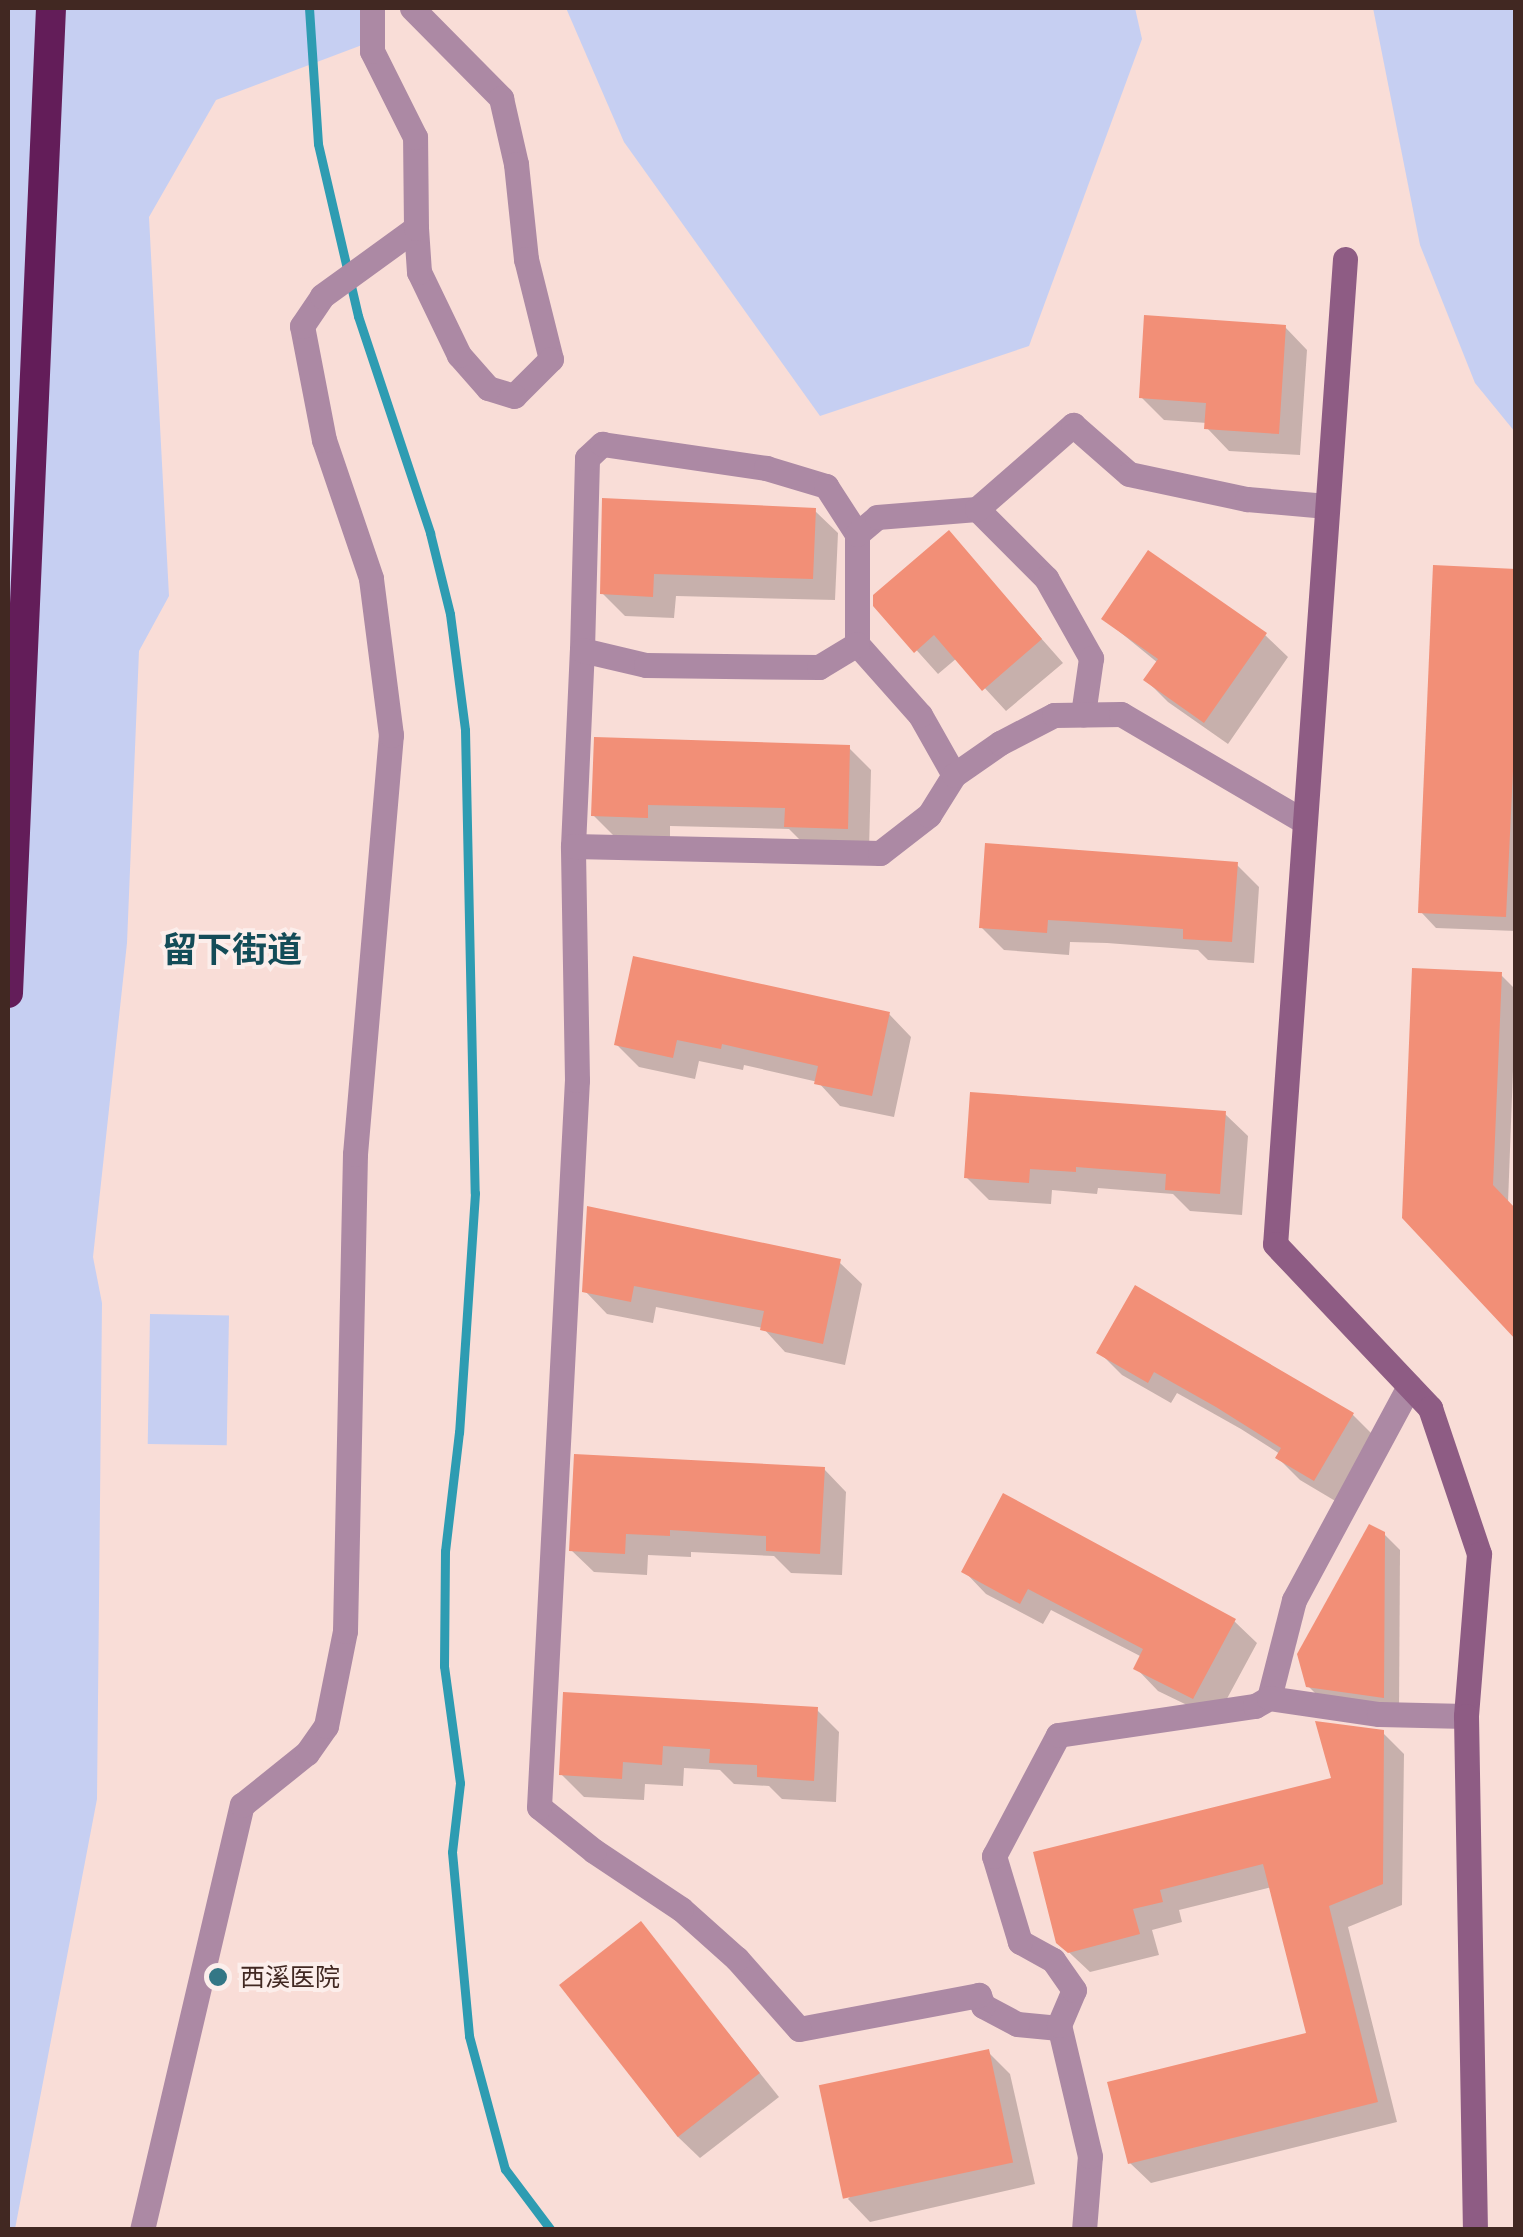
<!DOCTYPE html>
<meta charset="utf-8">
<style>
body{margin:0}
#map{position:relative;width:1523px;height:2237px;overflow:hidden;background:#f9ddd7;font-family:"PT Serif","Noto Sans SC",serif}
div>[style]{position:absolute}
.green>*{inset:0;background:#c6cff2;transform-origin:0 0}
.shadow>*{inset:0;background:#0003}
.stream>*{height:9px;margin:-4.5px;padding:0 4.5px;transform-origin:4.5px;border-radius:4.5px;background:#2e9cb2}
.building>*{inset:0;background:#f28f77;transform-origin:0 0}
.street>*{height:25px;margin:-12.5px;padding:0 12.5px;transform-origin:12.5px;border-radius:12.5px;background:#ac89a4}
.secondary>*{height:25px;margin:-12.5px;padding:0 12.5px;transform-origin:12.5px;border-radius:12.5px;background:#8e5c84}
.highway>*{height:30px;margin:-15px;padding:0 15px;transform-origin:15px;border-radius:15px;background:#631d59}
.dots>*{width:28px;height:28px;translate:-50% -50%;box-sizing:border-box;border:5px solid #fceeeb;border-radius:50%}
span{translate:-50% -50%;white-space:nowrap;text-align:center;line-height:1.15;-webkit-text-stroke:8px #fceeeb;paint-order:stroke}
.poi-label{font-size:25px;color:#412822}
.left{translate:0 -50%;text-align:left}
.district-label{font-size:35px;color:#134c58;font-weight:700}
.frame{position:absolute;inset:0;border:10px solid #412822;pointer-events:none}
</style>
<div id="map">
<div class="green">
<i style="clip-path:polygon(8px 8px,377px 8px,370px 42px,216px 100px,149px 217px,169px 596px,139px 651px,127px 943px,93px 1257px,102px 1303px,97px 1799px,15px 2229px,8px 2230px)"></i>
<i style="clip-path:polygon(566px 8px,1135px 8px,1142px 39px,1029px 346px,820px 416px,624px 142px)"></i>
<i style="clip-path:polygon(1373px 8px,1515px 8px,1515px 432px,1475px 383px,1420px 245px)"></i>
<i style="left:150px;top:1314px;width:79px;height:130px;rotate:1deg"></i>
</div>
<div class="shadow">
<i style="clip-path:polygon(1285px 327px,1307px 350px,1300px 455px,1229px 451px,1207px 428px,1207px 423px,1164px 420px,1141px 397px)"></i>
<i style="clip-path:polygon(815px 511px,838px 533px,835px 600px,676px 596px,674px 618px,625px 616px,602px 593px)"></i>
<i style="clip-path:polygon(949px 534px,1063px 663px,1006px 711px,957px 658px,938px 674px,876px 605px)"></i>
<i style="clip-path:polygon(1516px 571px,1516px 931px,1436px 928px,1421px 912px)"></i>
<i style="clip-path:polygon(1104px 619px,1265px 635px,1288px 657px,1228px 744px,1168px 702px,1146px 680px,1158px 663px)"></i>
<i style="clip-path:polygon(849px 748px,871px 770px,869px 851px,809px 849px,789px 829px,670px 826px,670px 840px,616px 838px,593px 815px)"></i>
<i style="clip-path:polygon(1237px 865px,1259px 887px,1254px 963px,1208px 960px,1198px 950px,1107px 943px,1070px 942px,1069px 955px,1004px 950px,981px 927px)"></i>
<i style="clip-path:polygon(1501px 975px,1516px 990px,1508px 1203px,1405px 1217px)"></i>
<i style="clip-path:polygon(889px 1014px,911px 1037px,894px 1117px,840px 1106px,818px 1082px,744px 1065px,743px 1070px,699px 1061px,695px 1079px,639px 1067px,617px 1045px)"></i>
<i style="clip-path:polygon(1225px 1114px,1248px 1136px,1242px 1215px,1190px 1211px,1173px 1194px,1098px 1188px,1097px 1194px,1052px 1190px,1051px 1204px,989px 1200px,966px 1177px)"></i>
<i style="clip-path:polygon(839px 1262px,862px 1284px,845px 1365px,785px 1352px,763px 1328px,656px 1307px,653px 1323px,607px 1314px,585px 1291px)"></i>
<i style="clip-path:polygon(1099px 1352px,1353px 1415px,1375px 1437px,1337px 1502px,1300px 1480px,1278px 1458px,1280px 1454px,1241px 1429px,1177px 1393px,1171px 1403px,1122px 1375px)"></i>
<i style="clip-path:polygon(824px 1469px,846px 1492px,842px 1575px,791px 1573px,774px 1556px,691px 1552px,691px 1557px,648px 1555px,647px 1575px,594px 1572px,571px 1550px)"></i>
<i style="clip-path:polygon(1384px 1534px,1400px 1550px,1399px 1712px,1324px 1702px,1308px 1686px)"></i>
<i style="clip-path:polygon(964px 1571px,1234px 1621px,1257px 1643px,1216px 1719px,1158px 1691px,1136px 1668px,1142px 1657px,1051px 1610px,1043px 1624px,986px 1594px)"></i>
<i style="clip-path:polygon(566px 1694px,817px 1710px,839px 1732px,836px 1802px,782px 1799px,769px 1786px,734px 1784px,720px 1770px,684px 1768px,683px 1786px,645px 1784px,644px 1800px,584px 1797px,561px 1774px)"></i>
<i style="clip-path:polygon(1383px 1733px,1404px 1754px,1402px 1905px,1348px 1927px,1397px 2122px,1151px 2183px,1130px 2163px,1309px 2035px,1272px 1887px,1179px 1910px,1182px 1922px,1152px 1930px,1159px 1955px,1090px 1972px,1058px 1942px,1334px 1780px)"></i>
<i style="clip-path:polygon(641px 1924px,779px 2097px,700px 2158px,677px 2136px,562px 1985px)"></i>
<i style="clip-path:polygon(988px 2052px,1010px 2074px,1035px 2184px,870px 2222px,848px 2199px)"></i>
</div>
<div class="stream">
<i style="left:309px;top:8px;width:136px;rotate:86.2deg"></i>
<i style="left:318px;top:144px;width:177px;rotate:76.9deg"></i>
<i style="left:358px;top:316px;width:229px;rotate:71.6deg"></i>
<i style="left:430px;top:533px;width:83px;rotate:76.1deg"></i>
<i style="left:450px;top:614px;width:117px;rotate:82.6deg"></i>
<i style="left:465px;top:730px;width:463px;rotate:88.8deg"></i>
<i style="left:475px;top:1193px;width:240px;rotate:93.8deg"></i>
<i style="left:459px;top:1432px;width:120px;rotate:96.7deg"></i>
<i style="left:445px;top:1551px;width:115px;rotate:90.5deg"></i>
<i style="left:444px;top:1666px;width:118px;rotate:82.2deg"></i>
<i style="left:460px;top:1783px;width:69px;rotate:96.6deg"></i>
<i style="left:452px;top:1852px;width:185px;rotate:84.7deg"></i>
<i style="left:469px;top:2036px;width:138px;rotate:74.9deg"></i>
<i style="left:505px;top:2169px;width:76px;rotate:53deg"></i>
</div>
<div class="building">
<i style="clip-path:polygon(1144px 315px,1286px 325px,1279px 434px,1204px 429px,1206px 403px,1139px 398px)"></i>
<i style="clip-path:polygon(602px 498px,816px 508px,813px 579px,654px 574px,653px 597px,600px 594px)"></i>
<i style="clip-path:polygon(949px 530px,1042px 639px,982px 691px,934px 635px,914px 653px,873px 606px,873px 595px)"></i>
<i style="clip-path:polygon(1148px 550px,1267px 633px,1204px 723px,1143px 680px,1158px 659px,1101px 619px)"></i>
<i style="clip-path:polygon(1433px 565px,1516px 569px,1516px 708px,1506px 917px,1418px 913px)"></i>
<i style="clip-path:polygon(594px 737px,850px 745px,848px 829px,784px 827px,785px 808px,648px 805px,648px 818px,591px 816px)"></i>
<i style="clip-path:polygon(985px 843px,1238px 862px,1232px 942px,1183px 939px,1183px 929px,1083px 922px,1048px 920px,1047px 933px,979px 928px)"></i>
<i style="clip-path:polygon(633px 956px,890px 1012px,872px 1096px,814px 1084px,818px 1066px,722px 1044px,721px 1049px,677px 1040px,673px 1058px,614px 1045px)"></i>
<i style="clip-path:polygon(1412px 968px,1502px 972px,1493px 1185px,1516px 1209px,1516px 1340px,1402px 1218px)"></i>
<i style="clip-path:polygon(970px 1092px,1226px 1111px,1220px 1194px,1165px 1190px,1166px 1174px,1076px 1167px,1076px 1172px,1030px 1169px,1029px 1183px,964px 1178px)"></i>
<i style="clip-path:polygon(587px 1206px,841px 1259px,823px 1344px,760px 1330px,764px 1311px,634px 1286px,631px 1302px,582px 1292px)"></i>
<i style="clip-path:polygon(1135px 1285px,1354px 1413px,1314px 1481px,1275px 1458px,1281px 1448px,1216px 1407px,1154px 1372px,1148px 1383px,1096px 1353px)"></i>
<i style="clip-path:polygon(574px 1454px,825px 1467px,820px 1554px,766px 1551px,766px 1536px,670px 1530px,670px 1536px,626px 1534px,625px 1554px,569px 1551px)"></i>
<i style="clip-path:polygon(1003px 1493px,1236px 1619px,1193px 1699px,1133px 1669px,1143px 1649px,1028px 1589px,1020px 1604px,961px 1572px)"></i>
<i style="clip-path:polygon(1369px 1524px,1385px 1532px,1384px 1698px,1306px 1687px,1297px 1654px)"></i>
<i style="clip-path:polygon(563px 1692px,818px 1707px,814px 1781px,757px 1777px,757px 1765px,709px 1763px,710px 1749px,663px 1746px,662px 1765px,623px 1762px,622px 1779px,559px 1775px)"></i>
<i style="clip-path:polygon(1315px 1721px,1384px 1730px,1383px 1884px,1329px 1906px,1378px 2102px,1128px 2164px,1107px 2082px,1306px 2033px,1263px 1864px,1160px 1890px,1163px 1902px,1133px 1909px,1140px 1934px,1068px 1953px,1056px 1943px,1033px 1852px,1331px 1778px)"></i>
<i style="left:641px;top:1921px;width:193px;height:104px;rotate:52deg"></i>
<i style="left:989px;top:2049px;width:116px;height:174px;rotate:78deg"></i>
</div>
<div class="street">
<i style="left:412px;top:8px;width:127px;rotate:45.3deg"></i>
<i style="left:501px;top:98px;width:68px;rotate:77.2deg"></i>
<i style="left:516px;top:164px;width:96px;rotate:84deg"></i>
<i style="left:526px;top:259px;width:103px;rotate:76deg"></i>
<i style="left:551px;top:359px;width:52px;rotate:135deg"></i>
<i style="left:514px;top:396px;width:27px;rotate:-163deg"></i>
<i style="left:488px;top:388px;width:44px;rotate:-131.3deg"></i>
<i style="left:459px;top:355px;width:92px;rotate:-115.7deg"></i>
<i style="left:419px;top:272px;width:44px;rotate:-93.9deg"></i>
<i style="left:977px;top:509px;width:98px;rotate:45deg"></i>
<i style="left:1046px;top:578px;width:92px;rotate:60.6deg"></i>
<i style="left:1091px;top:658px;width:57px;rotate:98.1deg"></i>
<i style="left:582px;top:650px;width:192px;rotate:-88.5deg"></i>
<i style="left:587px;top:458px;width:21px;rotate:-43deg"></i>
<i style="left:602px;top:444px;width:166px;rotate:8.3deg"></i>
<i style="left:766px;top:468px;width:63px;rotate:16.7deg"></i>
<i style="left:826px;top:486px;width:57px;rotate:57.1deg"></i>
<i style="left:954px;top:775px;width:69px;rotate:-119.5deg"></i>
<i style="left:920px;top:715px;width:95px;rotate:-131.6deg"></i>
<i style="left:857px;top:644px;width:110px;rotate:-90deg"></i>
<i style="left:857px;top:534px;width:26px;rotate:-40deg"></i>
<i style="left:877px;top:517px;width:100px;rotate:-4.6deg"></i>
<i style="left:977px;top:509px;width:128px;rotate:-41.2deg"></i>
<i style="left:1073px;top:425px;width:74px;rotate:41.2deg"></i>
<i style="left:1129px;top:474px;width:121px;rotate:12deg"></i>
<i style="left:1247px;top:499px;width:80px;rotate:5deg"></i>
<i style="left:573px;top:846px;width:196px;rotate:-87.4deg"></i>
<i style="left:582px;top:650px;width:66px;rotate:13.2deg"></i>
<i style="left:646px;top:665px;width:173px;rotate:0.7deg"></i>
<i style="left:819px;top:667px;width:44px;rotate:-31.2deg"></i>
<i style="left:1269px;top:1698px;width:101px;rotate:-75.7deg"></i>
<i style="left:1294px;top:1600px;width:243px;rotate:-61.7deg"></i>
<i style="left:1059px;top:2028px;width:42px;rotate:-174.6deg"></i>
<i style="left:1017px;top:2024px;width:38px;rotate:-152deg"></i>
<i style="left:983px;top:2006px;width:12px;rotate:-110deg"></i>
<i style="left:979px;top:1995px;width:183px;rotate:169.3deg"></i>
<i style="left:799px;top:2029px;width:94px;rotate:-131.5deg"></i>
<i style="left:737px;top:1959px;width:75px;rotate:-138.2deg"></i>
<i style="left:681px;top:1909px;width:105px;rotate:-146.3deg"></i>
<i style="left:594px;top:1851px;width:70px;rotate:-141.3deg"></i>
<i style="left:539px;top:1807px;width:728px;rotate:-87.01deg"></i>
<i style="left:577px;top:1080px;width:234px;rotate:-91deg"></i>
<i style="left:573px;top:846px;width:307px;rotate:1.3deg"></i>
<i style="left:880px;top:853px;width:62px;rotate:-37.8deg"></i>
<i style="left:929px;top:815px;width:47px;rotate:-58deg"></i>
<i style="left:954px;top:775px;width:56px;rotate:-34.8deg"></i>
<i style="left:1000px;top:743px;width:61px;rotate:-27.4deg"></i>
<i style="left:1054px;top:715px;width:67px;rotate:-0.9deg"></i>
<i style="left:1121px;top:714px;width:213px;rotate:30.4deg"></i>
<i style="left:142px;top:2230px;width:437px;rotate:-76.8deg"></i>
<i style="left:242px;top:1805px;width:83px;rotate:-38.7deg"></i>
<i style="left:307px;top:1753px;width:33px;rotate:-55deg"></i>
<i style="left:326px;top:1726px;width:97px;rotate:-78.7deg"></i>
<i style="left:345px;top:1631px;width:477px;rotate:-88.8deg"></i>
<i style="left:355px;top:1154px;width:421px;rotate:-85.1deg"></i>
<i style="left:391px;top:735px;width:158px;rotate:-97.3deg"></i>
<i style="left:371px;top:578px;width:146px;rotate:-108.8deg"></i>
<i style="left:324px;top:440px;width:116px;rotate:-100.9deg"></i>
<i style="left:302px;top:326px;width:36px;rotate:-56deg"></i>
<i style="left:322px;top:296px;width:116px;rotate:-35.9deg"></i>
<i style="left:416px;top:228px;width:91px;rotate:-90.6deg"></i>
<i style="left:415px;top:137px;width:96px;rotate:-116.6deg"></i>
<i style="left:372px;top:51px;width:43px;rotate:-90deg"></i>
<i style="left:1084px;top:2230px;width:74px;rotate:-85.4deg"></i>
<i style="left:1090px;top:2156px;width:135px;rotate:-103.3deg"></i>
<i style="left:1059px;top:2025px;width:38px;rotate:-67deg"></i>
<i style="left:1074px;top:1990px;width:37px;rotate:-125deg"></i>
<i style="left:1053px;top:1960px;width:38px;rotate:-151deg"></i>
<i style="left:1020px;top:1942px;width:90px;rotate:-106.8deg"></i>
<i style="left:994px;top:1856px;width:137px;rotate:-62.1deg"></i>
<i style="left:1058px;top:1735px;width:199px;rotate:-8.4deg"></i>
<i style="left:1255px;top:1706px;width:16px;rotate:-30deg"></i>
<i style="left:1269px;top:1698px;width:111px;rotate:8.3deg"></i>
<i style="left:1379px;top:1714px;width:87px;rotate:1.3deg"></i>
</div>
<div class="secondary">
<i style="left:1345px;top:259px;width:987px;rotate:94.06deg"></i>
<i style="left:1275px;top:1244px;width:226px;rotate:46.6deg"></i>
<i style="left:1430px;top:1408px;width:154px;rotate:71.4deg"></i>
<i style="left:1479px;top:1554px;width:163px;rotate:94.6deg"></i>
<i style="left:1466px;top:1716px;width:514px;rotate:89deg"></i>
</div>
<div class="highway">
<i style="left:8px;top:993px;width:986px;rotate:-87.5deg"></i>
</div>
<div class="dots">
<i style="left:218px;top:1977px;background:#337786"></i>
</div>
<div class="poi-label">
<span class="left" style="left:240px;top:1977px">西溪医院</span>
</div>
<div class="district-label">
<span style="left:232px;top:949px">留下街道</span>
</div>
<div class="frame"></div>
</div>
